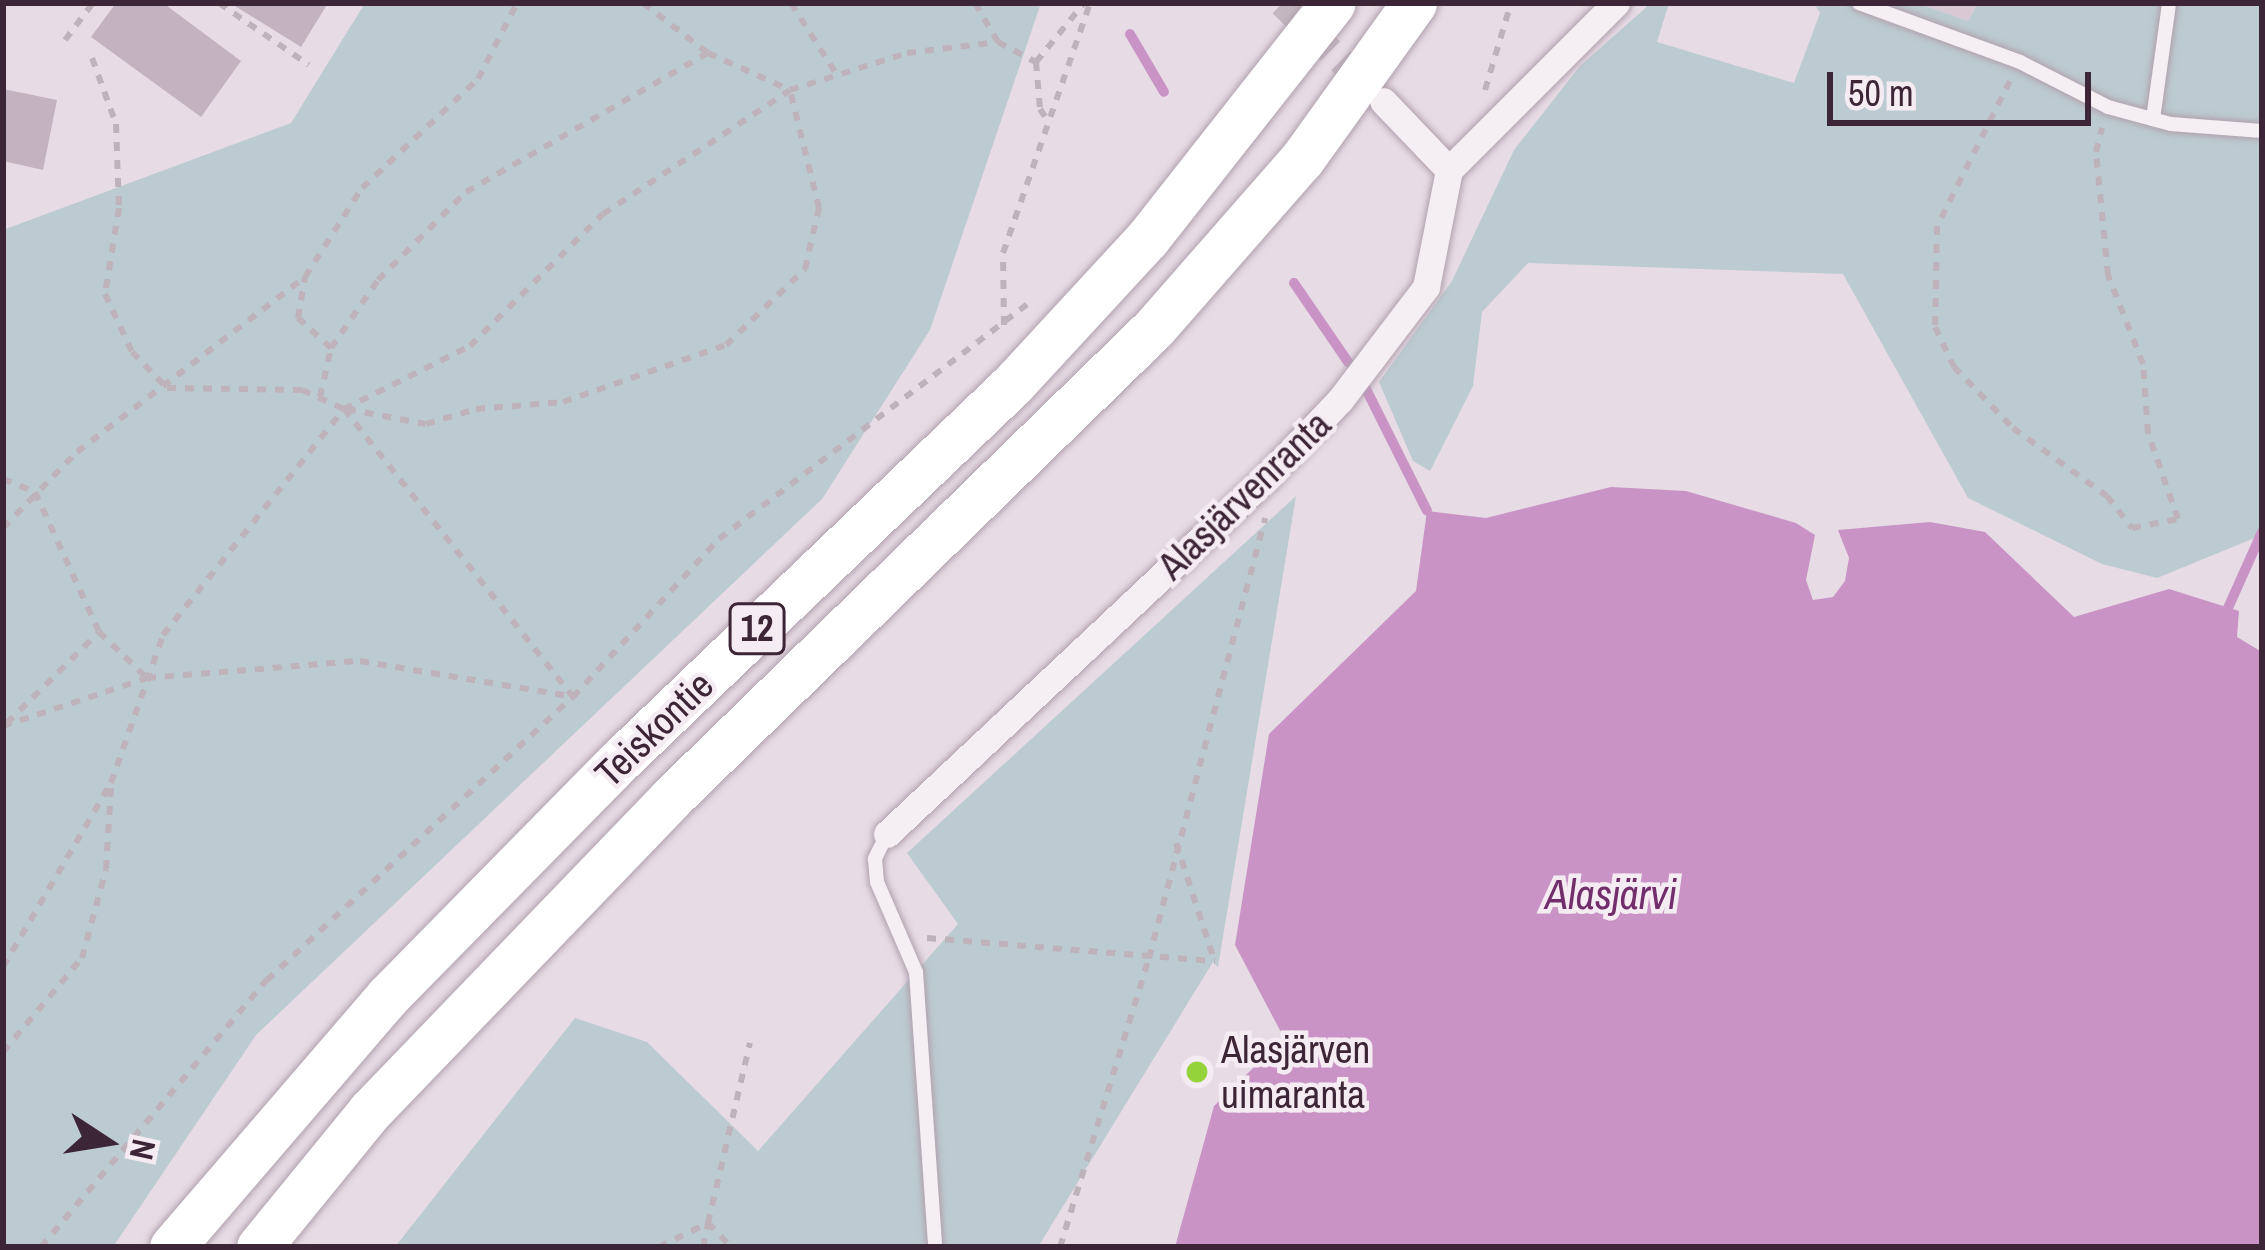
<!DOCTYPE html>
<meta charset="utf-8">
<style>
body{margin:0}
#map{position:relative;width:2265px;height:1250px;overflow:hidden;background:#e7dbe5;font-family:"Archivo Narrow",sans-serif}
div>[style]{position:absolute}
.built>*{inset:0;background:#d9c9d5}
.green>*{inset:0;background:#bccbd1}
.water>*{inset:0;background:#c994c5}
.stream>*{height:10px;margin:-5px;padding:0 5px;transform-origin:5px;border-radius:5px;background:#c994c5}
.building>*{inset:0;background:#c3b3c0}
.minor-tunnel>*{height:27px;margin-top:-13.5px;transform-origin:0;background:repeating-linear-gradient(90deg,#c5b7c2 0 27px,transparent 0 41px)}
.path>*{height:6px;margin-top:-3px;transform-origin:0;background:repeating-linear-gradient(90deg,#beb2bb 0 9px,transparent 0 18px)}
.roads{filter:drop-shadow(0 0 3px #b1a1ae) drop-shadow(0 0 3px #b1a1ae)}
.service>*{height:14px;margin:-7px;padding:0 7px;transform-origin:7px;border-radius:7px;background:#f5eef3}
.minor>*{height:27px;margin:-13.5px;padding:0 13.5px;transform-origin:13.5px;border-radius:13.5px;background:#f5eef3}
.trunk>*{height:45px;margin:-22.5px;padding:0 22.5px;transform-origin:22.5px;border-radius:22.5px;background:#fff}
.dots>*{width:33px;height:33px;translate:-50% -50%;box-sizing:border-box;border:6px solid #f4ebf3;border-radius:50%}
span{translate:-50% -50%;white-space:nowrap;text-align:center;line-height:1.15;-webkit-text-stroke:9px #f4ebf3;paint-order:stroke}
.shield-label span{padding:3px 9px;background:#f4ebf3;border:3px solid;border-radius:9px;-webkit-text-stroke-width:0}
.shield-label{font-size:36px;color:#3d2538;font-weight:700}
.street-label{font-size:39px;color:#3d2538}
.poi-label{font-size:39px;color:#3d2538}
.left{translate:0 -50%;text-align:left}
.water-label{font-size:42px;color:#722e6b;font-style:italic}
.frame{position:absolute;inset:0;border:6px solid #3d2538;pointer-events:none}
.north{position:absolute;left:48px;top:1082px;width:120px;height:120px;-webkit-text-stroke:9px #f4ebf3;paint-order:stroke;rotate:102deg;font-size:33px;font-weight:700;line-height:48px;text-align:center;color:#3d2538}
.north::after{content:'';display:block;margin:auto;width:42px;height:54px;background:#3d2538;clip-path:polygon(50% 0,100% 100%,50% 72%,0 100%)}
.scale{position:absolute;left:1827px;top:72px;width:264px;height:54px;box-sizing:border-box;border:6px solid #3d2538;border-top:0;padding-left:15px;font-size:36px;line-height:42px;white-space:nowrap;color:#3d2538;-webkit-text-stroke:9px #f4ebf3;paint-order:stroke}
</style>
<div id="map">
<div class="built">
<i style="clip-path:polygon(1917px 3px,1978px 3px,1968px 21px)"></i>
</div>
<div class="green">
<i style="clip-path:polygon(365px 3px,1041px 3px,930px 330px,822px 499px,256px 1035px,113px 1247px,3px 1247px,3px 230px,291px 123px)"></i>
<i style="clip-path:polygon(1651px 3px,1669px 3px,1657px 42px,1794px 83px,1820px 13px,1814px 3px,1917px 3px,1968px 21px,1978px 3px,2262px 3px,2262px 535px,2157px 578px,2102px 564px,1968px 498px,1843px 274px,1528px 263px,1482px 312px,1473px 386px,1430px 471px,1413px 461px,1379px 382px,1452px 281px,1514px 150px,1580px 66px)"></i>
<i style="clip-path:polygon(1296px 496px,1218px 967px,1213px 962px,1038px 1247px,395px 1247px,575px 1018px,647px 1042px,758px 1151px,958px 924px,907px 853px)"></i>
</div>
<div class="water">
<i style="clip-path:polygon(1611px 487px,1686px 491px,1796px 523px,1815px 535px,1806px 580px,1813px 600px,1833px 597px,1845px 581px,1849px 558px,1838px 530px,1930px 522px,1985px 532px,2074px 617px,2169px 589px,2239px 611px,2237px 637px,2262px 652px,2262px 1247px,1175px 1247px,1214px 1106px,1284px 1038px,1235px 945px,1269px 734px,1416px 591px,1427px 511px,1486px 518px)"></i>
</div>
<div class="stream">
<i style="left:1130px;top:34px;width:67px;rotate:59.6deg"></i>
<i style="left:1294px;top:283px;width:96px;rotate:55.6deg"></i>
<i style="left:1366px;top:389px;width:136px;rotate:63.4deg"></i>
<i style="left:2228px;top:608px;width:83px;rotate:-65.9deg"></i>
</div>
<div class="building">
<i style="clip-path:polygon(116px 3px,163px 3px,241px 61px,201px 117px,91px 37px)"></i>
<i style="clip-path:polygon(230px 3px,328px 3px,301px 47px)"></i>
<i style="clip-path:polygon(3px 89px,57px 100px,43px 170px,3px 161px)"></i>
</div>
<div class="minor-tunnel">
<i style="left:1282px;top:3px;width:122px;rotate:44.3deg"></i>
</div>
<div class="path">
<i style="left:219px;top:3px;width:109px;rotate:34.6deg"></i>
<i style="left:643px;top:3px;width:82px;rotate:37.6deg"></i>
<i style="left:708px;top:53px;width:90px;rotate:24.3deg"></i>
<i style="left:791px;top:3px;width:85px;rotate:57.4deg"></i>
<i style="left:975px;top:3px;width:45px;rotate:59.5deg"></i>
<i style="left:998px;top:42px;width:43px;rotate:27.8deg"></i>
<i style="left:1036px;top:62px;width:47px;rotate:85.1deg"></i>
<i style="left:1040px;top:109px;width:18px;rotate:56deg"></i>
<i style="left:65px;top:40px;width:46px;rotate:-52.9deg"></i>
<i style="left:92px;top:58px;width:70px;rotate:70deg"></i>
<i style="left:116px;top:124px;width:84px;rotate:88deg"></i>
<i style="left:119px;top:208px;width:87px;rotate:99.2deg"></i>
<i style="left:105px;top:294px;width:64px;rotate:65deg"></i>
<i style="left:132px;top:352px;width:50px;rotate:45.8deg"></i>
<i style="left:167px;top:388px;width:135px;rotate:0.8deg"></i>
<i style="left:302px;top:390px;width:46px;rotate:24.3deg"></i>
<i style="left:344px;top:409px;width:368px;rotate:51.5deg"></i>
<i style="left:1036px;top:62px;width:76px;rotate:-50.9deg"></i>
<i style="left:2010px;top:81px;width:162px;rotate:116.7deg"></i>
<i style="left:1937px;top:226px;width:101px;rotate:91.1deg"></i>
<i style="left:1935px;top:327px;width:44px;rotate:64.6deg"></i>
<i style="left:1954px;top:367px;width:85px;rotate:46deg"></i>
<i style="left:2013px;top:428px;width:116px;rotate:35.9deg"></i>
<i style="left:2107px;top:496px;width:41px;rotate:52deg"></i>
<i style="left:2132px;top:528px;width:47px;rotate:-11.1deg"></i>
<i style="left:2178px;top:519px;width:91px;rotate:-109.2deg"></i>
<i style="left:2148px;top:433px;width:69px;rotate:-94.1deg"></i>
<i style="left:2143px;top:364px;width:96px;rotate:-111.5deg"></i>
<i style="left:2108px;top:275px;width:124px;rotate:-95.6deg"></i>
<i style="left:2096px;top:152px;width:25px;rotate:-76deg"></i>
<i style="left:1485px;top:90px;width:91px;rotate:-73.4deg"></i>
<i style="left:1004px;top:325px;width:72px;rotate:-90.8deg"></i>
<i style="left:1003px;top:253px;width:265px;rotate:-70.8deg"></i>
<i style="left:331px;top:348px;width:83px;rotate:-55.3deg"></i>
<i style="left:378px;top:280px;width:124px;rotate:-45deg"></i>
<i style="left:466px;top:192px;width:279px;rotate:-29.9deg"></i>
<i style="left:320px;top:397px;width:50px;rotate:-77.3deg"></i>
<i style="left:331px;top:348px;width:45px;rotate:-137.7deg"></i>
<i style="left:298px;top:318px;width:42px;rotate:-80.3deg"></i>
<i style="left:305px;top:277px;width:106px;rotate:-57.4deg"></i>
<i style="left:362px;top:188px;width:159px;rotate:-43.2deg"></i>
<i style="left:478px;top:79px;width:85px;rotate:-62.8deg"></i>
<i style="left:347px;top:409px;width:80px;rotate:10.8deg"></i>
<i style="left:426px;top:424px;width:52px;rotate:-16.7deg"></i>
<i style="left:476px;top:409px;width:87px;rotate:-4.6deg"></i>
<i style="left:563px;top:402px;width:173px;rotate:-19.3deg"></i>
<i style="left:726px;top:345px;width:110px;rotate:-43.9deg"></i>
<i style="left:805px;top:269px;width:63px;rotate:-77.1deg"></i>
<i style="left:819px;top:208px;width:122px;rotate:-103.8deg"></i>
<i style="left:3px;top:479px;width:35px;rotate:22deg"></i>
<i style="left:35px;top:492px;width:154px;rotate:65.4deg"></i>
<i style="left:99px;top:632px;width:66px;rotate:43.8deg"></i>
<i style="left:3px;top:528px;width:106px;rotate:-45.8deg"></i>
<i style="left:77px;top:452px;width:286px;rotate:-37.5deg"></i>
<i style="left:7px;top:723px;width:129px;rotate:-44.7deg"></i>
<i style="left:3px;top:726px;width:152px;rotate:-18.4deg"></i>
<i style="left:147px;top:678px;width:214px;rotate:-4.6deg"></i>
<i style="left:360px;top:661px;width:212px;rotate:9.5deg"></i>
<i style="left:1176px;top:843px;width:125px;rotate:71.9deg"></i>
<i style="left:927px;top:938px;width:289px;rotate:4.6deg"></i>
<i style="left:3px;top:967px;width:213px;rotate:-59.6deg"></i>
<i style="left:111px;top:783px;width:157px;rotate:-70.6deg"></i>
<i style="left:163px;top:635px;width:290px;rotate:-51.3deg"></i>
<i style="left:344px;top:409px;width:141px;rotate:-26.6deg"></i>
<i style="left:470px;top:346px;width:187px;rotate:-44.8deg"></i>
<i style="left:603px;top:214px;width:224px;rotate:-33.5deg"></i>
<i style="left:790px;top:90px;width:123px;rotate:-17.5deg"></i>
<i style="left:907px;top:53px;width:92px;rotate:-6.9deg"></i>
<i style="left:3px;top:1052px;width:123px;rotate:-50deg"></i>
<i style="left:82px;top:958px;width:92px;rotate:-74.9deg"></i>
<i style="left:106px;top:869px;width:81px;rotate:-86.5deg"></i>
<i style="left:41px;top:1247px;width:350px;rotate:-49.8deg"></i>
<i style="left:267px;top:980px;width:417px;rotate:-42.8deg"></i>
<i style="left:573px;top:697px;width:215px;rotate:-47.3deg"></i>
<i style="left:719px;top:539px;width:388px;rotate:-37.3deg"></i>
<i style="left:659px;top:1247px;width:55px;rotate:-26.1deg"></i>
<i style="left:708px;top:1223px;width:185px;rotate:-76.9deg"></i>
<i style="left:703px;top:1247px;width:25px;rotate:-78deg"></i>
<i style="left:708px;top:1223px;width:33px;rotate:46deg"></i>
<i style="left:1060px;top:1247px;width:302px;rotate:-72.9deg"></i>
<i style="left:1149px;top:958px;width:455px;rotate:-75.2deg"></i>
</div>
<div class="roads">
<div class="service">
<i style="left:1859px;top:3px;width:171px;rotate:20.1deg"></i>
<i style="left:2020px;top:62px;width:99px;rotate:27.1deg"></i>
<i style="left:2108px;top:107px;width:65px;rotate:15.1deg"></i>
<i style="left:2171px;top:124px;width:91px;rotate:4.4deg"></i>
<i style="left:2153px;top:119px;width:117px;rotate:-82.1deg"></i>
<i style="left:887px;top:834px;width:28px;rotate:116deg"></i>
<i style="left:875px;top:859px;width:23px;rotate:85deg"></i>
<i style="left:877px;top:882px;width:98px;rotate:66.6deg"></i>
<i style="left:916px;top:972px;width:276px;rotate:86deg"></i>
</div>
<div class="minor">
<i style="left:1449px;top:170px;width:236px;rotate:-45deg"></i>
<i style="left:887px;top:834px;width:517px;rotate:-43.2deg"></i>
<i style="left:1264px;top:480px;width:110px;rotate:-46.5deg"></i>
<i style="left:1340px;top:400px;width:142px;rotate:-52.7deg"></i>
<i style="left:1426px;top:287px;width:119px;rotate:-78.9deg"></i>
<i style="left:1449px;top:170px;width:95px;rotate:-133.7deg"></i>
</div>
<div class="trunk">
<i style="left:172px;top:1247px;width:331px;rotate:-49.3deg"></i>
<i style="left:388px;top:996px;width:325px;rotate:-45.5deg"></i>
<i style="left:616px;top:764px;width:550px;rotate:-43.75deg"></i>
<i style="left:1013px;top:384px;width:197px;rotate:-47.3deg"></i>
<i style="left:1147px;top:239px;width:300px;rotate:-51.8deg"></i>
<i style="left:259px;top:1247px;width:176px;rotate:-50.8deg"></i>
<i style="left:370px;top:1111px;width:434px;rotate:-46.1deg"></i>
<i style="left:671px;top:798px;width:674px;rotate:-44.22deg"></i>
<i style="left:1154px;top:328px;width:225px;rotate:-48.8deg"></i>
<i style="left:1302px;top:159px;width:192px;rotate:-54.3deg"></i>
</div>
</div>
<div class="dots">
<i style="left:1197px;top:1072px;background:#94d339"></i>
</div>
<div class="shield-label">
<span style="left:757px;top:629px">12</span>
</div>
<div class="street-label">
<span style="left:1244px;top:495px;rotate:-44deg">Alasjärvenranta</span>
<span style="left:654px;top:729px;rotate:-44deg">Teiskontie</span>
</div>
<div class="poi-label">
<span class="left" style="left:1221px;top:1072px">Alasjärven<br>uimaranta</span>
</div>
<div class="water-label">
<span style="left:1611px;top:894px">Alasjärvi</span>
</div>
<div class="frame"></div>
<div class="north">N</div>
<div class="scale">50 m</div>
</div>
